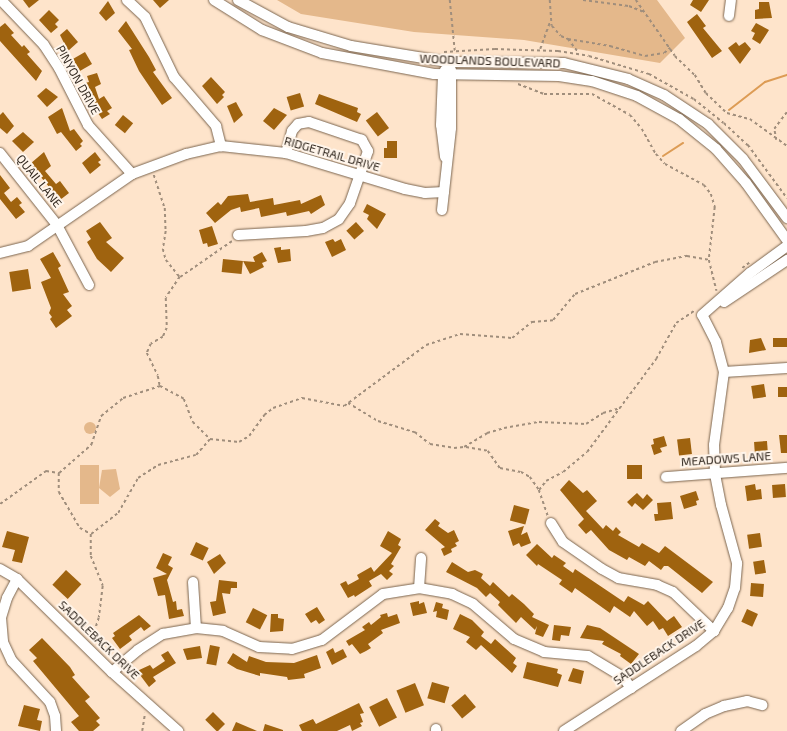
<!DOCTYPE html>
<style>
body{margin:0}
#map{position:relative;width:787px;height:731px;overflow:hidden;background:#fee4cb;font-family:"Exo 2",sans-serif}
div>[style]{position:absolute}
.green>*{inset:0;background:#e4b88b;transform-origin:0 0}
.round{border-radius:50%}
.stream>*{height:2px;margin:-1px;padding:0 1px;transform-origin:1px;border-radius:1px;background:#dd9c55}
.building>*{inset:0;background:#9f630f;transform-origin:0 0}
.path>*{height:1.5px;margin-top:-0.75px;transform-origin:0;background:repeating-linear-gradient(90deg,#a08e7c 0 3px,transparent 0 6px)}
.roads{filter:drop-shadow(0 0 1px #7b654f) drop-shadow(0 0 1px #7b654f)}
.minor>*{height:10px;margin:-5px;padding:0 5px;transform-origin:5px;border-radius:5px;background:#fff}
span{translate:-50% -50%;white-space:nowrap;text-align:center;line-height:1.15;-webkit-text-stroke:4px #fff5eb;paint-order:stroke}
.street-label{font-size:12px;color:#342a21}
</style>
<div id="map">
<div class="green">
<i style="clip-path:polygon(277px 0,657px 0,685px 38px,660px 63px,524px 40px,414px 32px,301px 14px)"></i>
<i class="round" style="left:84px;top:422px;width:12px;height:12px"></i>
<i style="left:80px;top:465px;width:19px;height:39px"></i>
<i style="clip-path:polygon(116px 469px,120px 489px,110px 497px,99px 488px,102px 470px)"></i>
</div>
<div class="stream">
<i style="left:729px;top:110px;width:46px;rotate:-37.9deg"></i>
<i style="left:765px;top:82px;width:23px;rotate:-18deg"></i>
<i style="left:663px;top:156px;width:24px;rotate:-33deg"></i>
</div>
<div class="building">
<i style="clip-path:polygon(23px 0,39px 0,29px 8px)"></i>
<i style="clip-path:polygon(153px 0,169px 0,160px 8px)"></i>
<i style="clip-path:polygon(693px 0,709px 0,701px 12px,690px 5px)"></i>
<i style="clip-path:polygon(108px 1px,115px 13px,106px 21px,99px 13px)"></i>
<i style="clip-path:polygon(759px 2px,769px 2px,772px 18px,755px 19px,755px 10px,759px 9px)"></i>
<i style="clip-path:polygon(49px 10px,59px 20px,55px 24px,58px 27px,51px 33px,39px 20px)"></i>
<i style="clip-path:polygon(697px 14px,706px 26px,703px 28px,722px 51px,712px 58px,687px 22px)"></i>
<i style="clip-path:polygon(126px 21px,149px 57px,156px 70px,153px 72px,172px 98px,162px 105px,139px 71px,129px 50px,132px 49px,118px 31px)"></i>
<i style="clip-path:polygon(5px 23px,14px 33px,11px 35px,22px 47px,24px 45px,30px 52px,27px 54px,42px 71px,36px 81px,0 41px,0 27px)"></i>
<i style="clip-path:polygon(756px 23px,769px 30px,760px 44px,752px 39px,755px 33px,751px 31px)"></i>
<i style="clip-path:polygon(67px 29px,78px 42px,68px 51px,60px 35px)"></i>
<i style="clip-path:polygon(736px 42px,739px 46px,745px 42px,751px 49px,740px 64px,728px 48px)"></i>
<i style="left:85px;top:52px;width:14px;height:14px;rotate:60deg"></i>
<i style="clip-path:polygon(97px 73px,101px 84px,95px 87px,99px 99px,104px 96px,112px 108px,107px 111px,110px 114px,102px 119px,92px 104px,85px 83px,89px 82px,87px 76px)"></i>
<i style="clip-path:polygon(211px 77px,225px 92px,222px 95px,224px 97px,217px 104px,202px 86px)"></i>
<i style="clip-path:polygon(46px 88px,58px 97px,47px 107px,37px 96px)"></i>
<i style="left:300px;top:93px;width:14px;height:14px;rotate:73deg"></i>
<i style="clip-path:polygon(319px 94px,358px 108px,357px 112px,361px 114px,357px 122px,315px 104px)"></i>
<i style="clip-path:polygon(236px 102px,243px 115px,234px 123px,227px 106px)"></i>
<i style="clip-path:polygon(62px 108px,70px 131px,74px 129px,83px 141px,80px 144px,82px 146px,76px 151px,61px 132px,57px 134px,48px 117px)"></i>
<i style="clip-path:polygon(274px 108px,287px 115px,274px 130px,263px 121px)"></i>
<i style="clip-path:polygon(3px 112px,14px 126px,7px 134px,0 128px,0 115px)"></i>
<i style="left:377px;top:112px;width:20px;height:14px;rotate:53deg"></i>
<i style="left:123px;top:115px;width:13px;height:13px;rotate:39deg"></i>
<i style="clip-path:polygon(23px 132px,34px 142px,23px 152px,12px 141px)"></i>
<i style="clip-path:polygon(387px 141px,397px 141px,397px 158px,384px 158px,384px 148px,387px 148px)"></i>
<i style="clip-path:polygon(44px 152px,51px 166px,45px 171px,56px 184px,60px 181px,69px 193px,60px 200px,30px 164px)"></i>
<i style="clip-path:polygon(95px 152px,101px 160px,98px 162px,101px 165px,90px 174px,82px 163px)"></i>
<i style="clip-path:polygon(0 175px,10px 188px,4px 193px,11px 202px,17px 197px,22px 203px,19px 205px,25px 212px,16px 219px,0 199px)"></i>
<i style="clip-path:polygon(248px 194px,250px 202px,273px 198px,274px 205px,300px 200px,301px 204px,321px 195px,325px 205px,311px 214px,309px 211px,287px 216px,286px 212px,261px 217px,259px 208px,241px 212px,240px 207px,231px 210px,215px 223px,206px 213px,218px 202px,221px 205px,228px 196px)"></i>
<i style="clip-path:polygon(367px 204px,386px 214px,377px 229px,367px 219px,369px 215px,363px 212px)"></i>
<i style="clip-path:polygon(100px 222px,112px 238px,106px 242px,124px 258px,111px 272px,97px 259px,87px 242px,91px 239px,86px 231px)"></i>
<i style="left:356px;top:222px;width:12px;height:13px;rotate:48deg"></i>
<i style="clip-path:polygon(212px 226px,218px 244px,208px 247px,207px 243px,203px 244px,199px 230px)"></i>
<i style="clip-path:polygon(333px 239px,335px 242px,341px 239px,346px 250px,332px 257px,325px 242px)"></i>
<i style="clip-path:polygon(281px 247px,281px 250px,290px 249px,291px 261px,278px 263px,274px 248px)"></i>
<i style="clip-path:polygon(53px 252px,61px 266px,58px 268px,69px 292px,63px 294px,72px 306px,67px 310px,72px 316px,56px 328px,50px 319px,52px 317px,49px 313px,51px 308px,41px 282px,51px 278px,40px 259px)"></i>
<i style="clip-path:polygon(262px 252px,267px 261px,262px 263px,264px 267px,250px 274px,243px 261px,255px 262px,253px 257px)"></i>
<i style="left:223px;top:259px;width:20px;height:13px;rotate:6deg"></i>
<i style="left:28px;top:269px;width:20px;height:19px;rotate:81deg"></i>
<i style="clip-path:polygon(761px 338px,766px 350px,749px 353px,750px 340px)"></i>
<i style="left:787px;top:338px;width:9px;height:14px;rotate:90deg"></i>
<i style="left:764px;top:384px;width:13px;height:13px;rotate:81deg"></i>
<i style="left:778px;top:387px;width:9px;height:10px"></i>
<i style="clip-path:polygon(779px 435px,787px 435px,787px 453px,781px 453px)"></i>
<i style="clip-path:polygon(664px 436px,667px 446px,660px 448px,662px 452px,654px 455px,651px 445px,654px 444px,653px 439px)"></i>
<i style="left:690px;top:438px;width:16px;height:13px;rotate:83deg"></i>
<i style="left:767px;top:441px;width:14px;height:13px;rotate:86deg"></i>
<i style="left:627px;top:465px;width:15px;height:14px"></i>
<i style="clip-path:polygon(569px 480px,583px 493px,587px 490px,597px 501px,586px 511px,603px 529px,606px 525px,613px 531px,616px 527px,621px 532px,618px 535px,639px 547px,642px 543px,659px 553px,665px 546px,713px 582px,702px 593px,668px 566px,664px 566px,661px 570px,649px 561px,645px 566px,629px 557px,627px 560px,609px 550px,591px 530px,586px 534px,578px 525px,584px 519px,560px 490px)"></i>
<i style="clip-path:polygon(755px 484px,756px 490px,761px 489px,762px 499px,747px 501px,745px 486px)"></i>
<i style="left:785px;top:484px;width:13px;height:13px;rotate:86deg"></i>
<i style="clip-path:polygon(696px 491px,699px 500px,696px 501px,697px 505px,684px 509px,680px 496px)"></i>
<i style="clip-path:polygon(637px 493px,643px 499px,647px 494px,653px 500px,643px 510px,635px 503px,632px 507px,627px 502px)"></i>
<i style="clip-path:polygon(671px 502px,673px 519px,655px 521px,654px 514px,658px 514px,657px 503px)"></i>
<i style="left:514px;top:505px;width:16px;height:16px;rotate:15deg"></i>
<i style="clip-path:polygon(435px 519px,440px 523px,438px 526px,448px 533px,454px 530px,459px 541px,455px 543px,457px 546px,451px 549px,452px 552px,444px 556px,441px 549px,445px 547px,425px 530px)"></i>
<i style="clip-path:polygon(524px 526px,521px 535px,527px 532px,531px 543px,521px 547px,519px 543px,513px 546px,508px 531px)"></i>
<i style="clip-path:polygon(7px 531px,29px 537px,22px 563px,12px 561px,15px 550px,2px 547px)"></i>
<i style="clip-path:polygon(388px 531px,401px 539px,398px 545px,401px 547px,391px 564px,394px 566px,389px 571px,393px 574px,387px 580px,381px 574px,369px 581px,372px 586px,355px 597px,354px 595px,348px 598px,340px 584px,346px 581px,348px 585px,359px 579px,357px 575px,371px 567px,374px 572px,392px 553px,380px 546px)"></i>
<i style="left:760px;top:533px;width:14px;height:13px;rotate:82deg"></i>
<i style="left:196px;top:542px;width:14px;height:14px;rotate:25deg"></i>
<i style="clip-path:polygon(537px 544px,552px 558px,554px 555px,566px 563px,563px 566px,573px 573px,575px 569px,624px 602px,628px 596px,644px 605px,648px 601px,667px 621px,674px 616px,682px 627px,668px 636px,663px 628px,659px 630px,653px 621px,647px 626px,634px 611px,630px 617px,614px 606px,610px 613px,575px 588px,572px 593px,559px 584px,562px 580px,538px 564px,537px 566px,526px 555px)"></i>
<i style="clip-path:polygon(163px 553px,172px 557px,168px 565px,173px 568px,167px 580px,173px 602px,176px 601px,177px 610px,182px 609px,184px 616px,169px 619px,165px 595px,158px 596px,153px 578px,167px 574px,156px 568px)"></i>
<i style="clip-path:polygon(220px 554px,226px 563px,214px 574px,207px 562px)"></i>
<i style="left:764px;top:560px;width:13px;height:11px;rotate:81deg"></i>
<i style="clip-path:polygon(452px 562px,468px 572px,475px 570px,483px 574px,481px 578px,490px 586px,493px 582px,509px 597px,512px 594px,524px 604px,534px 614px,532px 617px,549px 625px,543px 637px,535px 634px,537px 626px,535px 630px,521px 617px,516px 623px,498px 605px,500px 602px,490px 593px,486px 597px,477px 588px,446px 572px)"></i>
<i style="left:66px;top:570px;width:21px;height:20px;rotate:43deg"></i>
<i style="clip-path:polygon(219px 580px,237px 582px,237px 588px,231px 588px,230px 594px,222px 593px,226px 613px,213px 616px,210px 602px,216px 601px)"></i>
<i style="left:751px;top:583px;width:13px;height:13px;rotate:4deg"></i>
<i style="clip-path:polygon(419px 601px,419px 604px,424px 602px,427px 613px,413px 616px,410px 603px)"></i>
<i style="clip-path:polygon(436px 602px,443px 604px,442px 608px,449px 610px,447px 620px,436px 617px,437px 611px,433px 612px)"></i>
<i style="clip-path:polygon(317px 607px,325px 620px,319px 624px,316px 620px,311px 623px,305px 614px)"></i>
<i style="left:253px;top:608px;width:16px;height:16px;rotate:27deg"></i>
<i style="left:747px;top:609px;width:12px;height:14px;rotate:24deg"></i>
<i style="clip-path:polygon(387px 613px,388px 617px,397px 614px,400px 623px,381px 630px,383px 633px,368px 644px,371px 648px,366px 651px,360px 654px,352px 644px,349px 646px,346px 641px,365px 630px,362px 627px,369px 622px,371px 625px,381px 617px,380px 615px)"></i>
<i style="clip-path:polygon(271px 614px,278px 614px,278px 618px,284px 619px,283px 631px,270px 632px)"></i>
<i style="clip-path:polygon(460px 614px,472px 620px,484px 632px,481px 636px,491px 644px,495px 639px,516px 658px,513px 663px,517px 666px,512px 673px,481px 645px,476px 650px,466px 642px,470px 637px,453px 629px)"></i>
<i style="clip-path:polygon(139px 615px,151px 626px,144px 631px,141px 627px,129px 636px,132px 640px,120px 649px,112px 638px,115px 636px,113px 633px)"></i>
<i style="clip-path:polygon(554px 625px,571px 627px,569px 636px,561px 635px,560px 641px,552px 640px)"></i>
<i style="clip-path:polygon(587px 625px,600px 628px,639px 654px,631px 664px,620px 656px,621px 654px,602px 644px,604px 641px,580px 638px)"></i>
<i style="clip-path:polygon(42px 638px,70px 667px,75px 675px,72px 677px,90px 697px,85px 701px,100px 718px,96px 721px,100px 725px,93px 731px,79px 731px,71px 722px,79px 716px,33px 661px,37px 658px,29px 650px)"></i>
<i style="left:210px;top:645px;width:10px;height:19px;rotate:11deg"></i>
<i style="clip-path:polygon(200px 646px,202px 658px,187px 660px,183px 649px)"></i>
<i style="clip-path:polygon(333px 648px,335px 653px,343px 649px,347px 657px,332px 665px,326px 652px)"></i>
<i style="clip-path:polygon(168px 651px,176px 663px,153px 677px,156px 681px,149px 687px,137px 671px,150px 665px,153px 669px,165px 661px,161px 655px)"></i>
<i style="clip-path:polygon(233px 653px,247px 662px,249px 656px,266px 662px,294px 663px,317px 655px,321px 668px,304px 674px,305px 678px,288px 680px,287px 677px,260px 673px,260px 676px,237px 669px,227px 663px)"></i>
<i style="clip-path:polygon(527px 662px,558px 669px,557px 673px,562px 675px,558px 687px,523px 678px)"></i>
<i style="clip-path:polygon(573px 668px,584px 671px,581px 684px,568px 681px)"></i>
<i style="left:432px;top:682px;width:18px;height:17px;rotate:16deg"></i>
<i style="left:415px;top:683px;width:24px;height:20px;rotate:68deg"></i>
<i style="left:465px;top:694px;width:17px;height:18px;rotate:50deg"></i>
<i style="left:387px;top:698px;width:22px;height:20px;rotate:63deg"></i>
<i style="clip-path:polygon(359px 703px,364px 713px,360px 714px,363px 722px,360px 723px,362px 726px,352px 731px,350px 725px,337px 731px,302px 731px,299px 725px,313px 719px,316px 724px)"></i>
<i style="clip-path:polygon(24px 705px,40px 709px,37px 720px,42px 721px,40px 731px,18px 726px)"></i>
<i style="left:213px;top:712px;width:17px;height:11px;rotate:45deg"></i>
<i style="clip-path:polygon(236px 722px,257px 731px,232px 731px)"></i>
<i style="clip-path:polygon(265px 724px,283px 730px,283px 731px,263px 731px)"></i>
</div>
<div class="path">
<i style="left:450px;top:0;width:51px;rotate:84.4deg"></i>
<i style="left:550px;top:0;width:26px;rotate:86deg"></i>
<i style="left:552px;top:26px;width:13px;rotate:48deg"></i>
<i style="left:561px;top:36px;width:8px;rotate:23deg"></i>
<i style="left:568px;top:39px;width:43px;rotate:9.5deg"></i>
<i style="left:610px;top:46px;width:36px;rotate:16deg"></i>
<i style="left:645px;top:56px;width:19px;rotate:-9deg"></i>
<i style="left:664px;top:53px;width:8px;rotate:-40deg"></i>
<i style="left:583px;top:0;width:46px;rotate:7.4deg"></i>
<i style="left:629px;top:6px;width:16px;rotate:22deg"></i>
<i style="left:636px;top:0;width:68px;rotate:55.1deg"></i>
<i style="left:675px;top:56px;width:28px;rotate:44deg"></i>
<i style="left:695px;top:75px;width:21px;rotate:59deg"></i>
<i style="left:706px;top:93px;width:29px;rotate:44deg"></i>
<i style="left:727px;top:113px;width:24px;rotate:15deg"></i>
<i style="left:750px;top:119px;width:46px;rotate:36.1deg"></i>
<i style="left:568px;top:39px;width:18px;rotate:52deg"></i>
<i style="left:540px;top:49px;width:29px;rotate:-70deg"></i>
<i style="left:444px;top:52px;width:51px;rotate:-3.4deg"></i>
<i style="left:495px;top:49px;width:63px;rotate:1.8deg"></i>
<i style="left:558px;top:51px;width:31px;rotate:9deg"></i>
<i style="left:589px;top:56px;width:63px;rotate:16.7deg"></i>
<i style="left:649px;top:74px;width:51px;rotate:29.1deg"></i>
<i style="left:694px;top:99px;width:38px;rotate:39deg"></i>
<i style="left:724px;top:123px;width:33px;rotate:43deg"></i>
<i style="left:748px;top:145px;width:66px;rotate:53.7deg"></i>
<i style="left:518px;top:84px;width:28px;rotate:21deg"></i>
<i style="left:544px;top:94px;width:48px"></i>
<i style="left:592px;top:94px;width:43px;rotate:28.9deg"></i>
<i style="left:630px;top:115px;width:18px;rotate:49deg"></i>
<i style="left:642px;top:129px;width:29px;rotate:61deg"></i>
<i style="left:656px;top:154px;width:13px;rotate:48deg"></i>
<i style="left:665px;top:164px;width:44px;rotate:28.3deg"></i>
<i style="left:704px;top:185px;width:11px;rotate:52deg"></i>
<i style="left:711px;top:194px;width:14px;rotate:73deg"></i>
<i style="left:715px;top:207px;width:53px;rotate:96.5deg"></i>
<i style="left:776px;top:140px;width:11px;rotate:-100deg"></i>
<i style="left:774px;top:129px;width:21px;rotate:-53deg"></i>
<i style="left:154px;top:175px;width:35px;rotate:72deg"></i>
<i style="left:165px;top:208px;width:23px;rotate:88deg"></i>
<i style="left:166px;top:231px;width:18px;rotate:99deg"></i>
<i style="left:163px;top:249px;width:11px;rotate:75deg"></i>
<i style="left:166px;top:260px;width:22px;rotate:51deg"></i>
<i style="left:180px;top:277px;width:25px;rotate:124deg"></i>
<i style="left:166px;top:298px;width:30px;rotate:88deg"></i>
<i style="left:167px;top:328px;width:10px;rotate:114deg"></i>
<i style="left:163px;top:337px;width:14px;rotate:150deg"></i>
<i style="left:151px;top:344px;width:10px;rotate:114deg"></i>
<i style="left:147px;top:353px;width:25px;rotate:64deg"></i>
<i style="left:158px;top:376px;width:10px;rotate:79deg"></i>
<i style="left:742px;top:268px;width:10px;rotate:-37deg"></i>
<i style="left:180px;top:277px;width:63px;rotate:-34.7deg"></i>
<i style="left:348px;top:403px;width:35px;rotate:31deg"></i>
<i style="left:378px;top:421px;width:39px;rotate:17deg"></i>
<i style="left:415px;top:432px;width:19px;rotate:39deg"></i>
<i style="left:430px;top:444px;width:24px;rotate:9deg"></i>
<i style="left:454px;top:448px;width:10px;rotate:-6deg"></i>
<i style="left:464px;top:447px;width:27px;rotate:-31deg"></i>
<i style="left:487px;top:433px;width:18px;rotate:-16deg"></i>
<i style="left:504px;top:428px;width:36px;rotate:-10deg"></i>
<i style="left:539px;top:422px;width:47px;rotate:2.4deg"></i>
<i style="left:586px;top:424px;width:20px;rotate:-33deg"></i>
<i style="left:603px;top:413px;width:18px;rotate:-16deg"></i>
<i style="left:466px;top:447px;width:22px;rotate:10deg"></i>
<i style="left:488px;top:451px;width:21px;rotate:55deg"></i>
<i style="left:500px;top:468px;width:21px;rotate:11deg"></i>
<i style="left:521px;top:472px;width:10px;rotate:29deg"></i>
<i style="left:530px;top:477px;width:16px;rotate:55deg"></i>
<i style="left:539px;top:490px;width:28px;rotate:71deg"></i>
<i style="left:59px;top:473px;width:19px;rotate:90deg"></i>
<i style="left:59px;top:492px;width:42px;rotate:59.7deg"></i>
<i style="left:80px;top:528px;width:13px;rotate:29deg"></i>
<i style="left:91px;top:534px;width:34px;rotate:-38deg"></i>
<i style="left:118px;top:513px;width:40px;rotate:-60.3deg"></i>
<i style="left:138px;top:478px;width:24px;rotate:-33deg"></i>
<i style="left:158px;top:465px;width:39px;rotate:-15deg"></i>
<i style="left:196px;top:455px;width:21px;rotate:-49deg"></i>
<i style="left:539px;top:490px;width:11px;rotate:-52deg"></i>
<i style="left:546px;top:481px;width:19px;rotate:-28deg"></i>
<i style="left:563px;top:472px;width:31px;rotate:-40deg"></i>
<i style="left:587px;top:452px;width:116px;rotate:-53.4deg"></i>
<i style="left:656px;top:359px;width:41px;rotate:-60.9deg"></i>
<i style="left:676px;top:323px;width:23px;rotate:-34deg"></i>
<i style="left:0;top:504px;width:57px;rotate:-35.7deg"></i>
<i style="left:46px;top:471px;width:13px;rotate:9deg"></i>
<i style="left:59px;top:473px;width:43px;rotate:-41.2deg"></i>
<i style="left:91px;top:445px;width:31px;rotate:-71deg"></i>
<i style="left:101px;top:416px;width:28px;rotate:-39deg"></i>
<i style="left:123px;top:398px;width:39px;rotate:-18deg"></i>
<i style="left:160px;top:386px;width:27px;rotate:28deg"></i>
<i style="left:184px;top:399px;width:25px;rotate:69deg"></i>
<i style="left:193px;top:422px;width:24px;rotate:45deg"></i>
<i style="left:210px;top:439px;width:29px;rotate:6deg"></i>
<i style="left:239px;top:442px;width:12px;rotate:-31deg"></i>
<i style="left:249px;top:436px;width:26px;rotate:-54deg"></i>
<i style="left:264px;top:415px;width:11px;rotate:-38deg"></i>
<i style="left:273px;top:408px;width:31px;rotate:-19deg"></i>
<i style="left:302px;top:398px;width:43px;rotate:10.8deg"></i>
<i style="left:344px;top:406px;width:102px;rotate:-36.6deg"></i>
<i style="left:426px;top:345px;width:36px;rotate:-18deg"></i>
<i style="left:460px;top:334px;width:52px;rotate:4.4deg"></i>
<i style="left:512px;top:338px;width:26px;rotate:-39deg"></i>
<i style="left:532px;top:322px;width:21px;rotate:-5deg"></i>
<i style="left:553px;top:320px;width:34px;rotate:-50deg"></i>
<i style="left:575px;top:294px;width:86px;rotate:-21.8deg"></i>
<i style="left:655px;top:262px;width:33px;rotate:-11deg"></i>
<i style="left:687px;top:256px;width:22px;rotate:10deg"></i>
<i style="left:709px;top:260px;width:32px;rotate:76deg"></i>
<i style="left:91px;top:534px;width:22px;rotate:90deg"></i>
<i style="left:91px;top:556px;width:32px;rotate:68deg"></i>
<i style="left:103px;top:586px;width:32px;rotate:97deg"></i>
<i style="left:99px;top:618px;width:19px;rotate:108deg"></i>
<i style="left:93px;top:636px;width:18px;rotate:45deg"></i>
<i style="left:106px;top:649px;width:6px;rotate:81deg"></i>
<i style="left:142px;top:731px;width:18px;rotate:-81deg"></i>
</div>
<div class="roads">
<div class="minor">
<i style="left:1px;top:0;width:62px;rotate:46.3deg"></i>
<i style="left:44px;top:45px;width:27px;rotate:57deg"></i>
<i style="left:59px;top:68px;width:64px;rotate:63deg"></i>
<i style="left:88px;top:125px;width:66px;rotate:48.1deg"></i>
<i style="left:127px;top:0;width:25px;rotate:43deg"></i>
<i style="left:145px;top:17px;width:67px;rotate:64.2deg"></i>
<i style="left:174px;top:77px;width:65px;rotate:49.4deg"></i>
<i style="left:216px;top:126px;width:21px;rotate:76deg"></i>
<i style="left:214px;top:0;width:57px;rotate:32deg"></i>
<i style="left:262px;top:30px;width:64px;rotate:21deg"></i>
<i style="left:322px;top:53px;width:114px;rotate:10.6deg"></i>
<i style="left:434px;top:74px;width:125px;rotate:0.9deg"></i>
<i style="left:559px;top:76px;width:33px;rotate:9deg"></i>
<i style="left:592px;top:81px;width:47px;rotate:18.4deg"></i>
<i style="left:637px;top:96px;width:48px;rotate:28.7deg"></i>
<i style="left:679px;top:119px;width:48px;rotate:39deg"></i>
<i style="left:716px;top:149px;width:45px;rotate:48.6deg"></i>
<i style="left:746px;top:183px;width:70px;rotate:54.3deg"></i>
<i style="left:238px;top:0;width:57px;rotate:28.4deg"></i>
<i style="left:288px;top:27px;width:66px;rotate:16.8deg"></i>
<i style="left:351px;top:46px;width:98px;rotate:9.4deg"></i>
<i style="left:448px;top:62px;width:116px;rotate:0.5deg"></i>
<i style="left:564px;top:63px;width:66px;rotate:14deg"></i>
<i style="left:628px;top:79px;width:39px;rotate:24deg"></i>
<i style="left:664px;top:95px;width:53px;rotate:33.4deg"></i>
<i style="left:708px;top:124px;width:49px;rotate:45deg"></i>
<i style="left:743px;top:159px;width:74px;rotate:53.3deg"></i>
<i style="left:729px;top:16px;width:16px;rotate:-83deg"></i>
<i style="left:0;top:153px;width:92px;rotate:51.6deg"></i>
<i style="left:57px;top:225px;width:68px;rotate:61.9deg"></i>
<i style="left:445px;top:157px;width:32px;rotate:-97deg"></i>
<i style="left:441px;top:125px;width:50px;rotate:-87.7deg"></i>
<i style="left:443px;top:75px;width:5px;rotate:-68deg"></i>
<i style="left:442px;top:210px;width:82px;rotate:-83.7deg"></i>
<i style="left:451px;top:128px;width:58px;rotate:-90deg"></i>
<i style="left:238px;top:235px;width:68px;rotate:-3.4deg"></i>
<i style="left:306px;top:231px;width:17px;rotate:-10deg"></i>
<i style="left:323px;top:228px;width:18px;rotate:-29deg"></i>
<i style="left:339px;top:219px;width:19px;rotate:-55deg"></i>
<i style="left:350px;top:203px;width:55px;rotate:-70.9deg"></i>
<i style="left:368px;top:151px;width:13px;rotate:-119deg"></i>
<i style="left:362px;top:140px;width:56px;rotate:-161.2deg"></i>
<i style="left:309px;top:122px;width:11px;rotate:170deg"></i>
<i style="left:298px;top:124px;width:9px;rotate:131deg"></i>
<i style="left:292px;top:131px;width:23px;rotate:105deg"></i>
<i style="left:0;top:253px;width:29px;rotate:-14deg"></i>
<i style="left:28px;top:246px;width:126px;rotate:-34.7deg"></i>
<i style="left:132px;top:174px;width:58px;rotate:-20.3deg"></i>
<i style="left:186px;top:154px;width:36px;rotate:-13deg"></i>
<i style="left:221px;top:146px;width:65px;rotate:6.1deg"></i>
<i style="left:286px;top:153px;width:124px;rotate:16.8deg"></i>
<i style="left:405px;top:189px;width:20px;rotate:11deg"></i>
<i style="left:425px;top:193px;width:19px;rotate:-3deg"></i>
<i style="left:724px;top:302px;width:76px;rotate:-33.7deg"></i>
<i style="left:702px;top:315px;width:64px;rotate:-41.2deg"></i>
<i style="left:750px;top:273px;width:46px;rotate:-36.1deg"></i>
<i style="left:724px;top:372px;width:63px;rotate:-3.6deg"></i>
<i style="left:666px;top:477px;width:121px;rotate:-4.3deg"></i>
<i style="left:551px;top:523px;width:22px;rotate:58deg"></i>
<i style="left:563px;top:542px;width:47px;rotate:34.7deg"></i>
<i style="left:602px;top:569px;width:18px;rotate:29deg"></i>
<i style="left:618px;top:578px;width:40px;rotate:10deg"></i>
<i style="left:657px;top:585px;width:17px;rotate:24deg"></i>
<i style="left:673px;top:592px;width:57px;rotate:43.6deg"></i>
<i style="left:0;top:569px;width:20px;rotate:30deg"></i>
<i style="left:17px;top:579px;width:133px;rotate:44.4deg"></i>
<i style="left:112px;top:672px;width:89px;rotate:41.8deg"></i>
<i style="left:17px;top:579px;width:21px;rotate:118deg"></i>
<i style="left:7px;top:598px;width:21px;rotate:107deg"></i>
<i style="left:1px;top:618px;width:24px;rotate:85deg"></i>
<i style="left:3px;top:642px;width:21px;rotate:65deg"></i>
<i style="left:12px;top:661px;width:56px;rotate:47.2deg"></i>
<i style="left:50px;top:702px;width:15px;rotate:70deg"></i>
<i style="left:55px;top:716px;width:15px;rotate:86deg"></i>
<i style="left:193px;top:582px;width:46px;rotate:86.3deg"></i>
<i style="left:419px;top:588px;width:30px;rotate:-86deg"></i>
<i style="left:112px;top:672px;width:34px;rotate:-40deg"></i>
<i style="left:138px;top:650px;width:30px;rotate:-33deg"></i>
<i style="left:163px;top:634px;width:34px;rotate:-10deg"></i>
<i style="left:196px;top:628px;width:27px;rotate:6deg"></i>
<i style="left:223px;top:631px;width:39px;rotate:24deg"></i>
<i style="left:259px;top:647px;width:33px;rotate:3deg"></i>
<i style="left:292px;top:649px;width:31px;rotate:-17deg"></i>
<i style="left:322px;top:640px;width:76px;rotate:-37deg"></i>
<i style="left:383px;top:594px;width:36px;rotate:-9deg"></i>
<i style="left:419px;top:588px;width:34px;rotate:10deg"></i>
<i style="left:452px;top:594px;width:23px;rotate:25deg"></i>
<i style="left:473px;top:604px;width:54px;rotate:40.5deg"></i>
<i style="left:514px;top:639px;width:33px;rotate:23deg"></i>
<i style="left:544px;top:652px;width:44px;rotate:5.2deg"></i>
<i style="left:588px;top:656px;width:41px;rotate:31deg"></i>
<i style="left:623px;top:677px;width:14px;rotate:54deg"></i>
<i style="left:436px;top:731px;width:2px;rotate:-90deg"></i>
<i style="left:564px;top:731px;width:157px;rotate:-32.8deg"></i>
<i style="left:696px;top:646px;width:23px;rotate:-40deg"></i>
<i style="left:714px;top:631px;width:27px;rotate:-59deg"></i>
<i style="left:728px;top:608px;width:21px;rotate:-71deg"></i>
<i style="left:735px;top:588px;width:25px;rotate:-85deg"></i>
<i style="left:737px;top:563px;width:60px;rotate:-105.4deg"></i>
<i style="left:721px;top:505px;width:33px;rotate:-101deg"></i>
<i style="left:715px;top:473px;width:28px;rotate:-92deg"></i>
<i style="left:714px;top:445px;width:74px;rotate:-82.2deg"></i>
<i style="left:724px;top:372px;width:31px;rotate:-105deg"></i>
<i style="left:716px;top:342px;width:30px;rotate:-117deg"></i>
<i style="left:681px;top:731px;width:29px;rotate:-35deg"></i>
<i style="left:705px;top:714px;width:21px;rotate:-23deg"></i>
<i style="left:724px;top:706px;width:24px;rotate:-12deg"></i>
<i style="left:747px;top:701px;width:16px;rotate:15deg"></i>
</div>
</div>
<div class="street-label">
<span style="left:490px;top:61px;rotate:2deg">WOODLANDS BOULEVARD</span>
<span style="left:78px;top:80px;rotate:61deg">PINYON DRIVE</span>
<span style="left:332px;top:154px;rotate:16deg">RIDGETRAIL DRIVE</span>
<span style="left:39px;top:181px;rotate:51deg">QUAIL LANE</span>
<span style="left:726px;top:459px;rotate:-4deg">MEADOWS LANE</span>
<span style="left:99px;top:640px;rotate:44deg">SADDLEBACK DRIVE</span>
<span style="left:659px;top:652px;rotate:-34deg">SADDLEBACK DRIVE</span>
</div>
</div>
